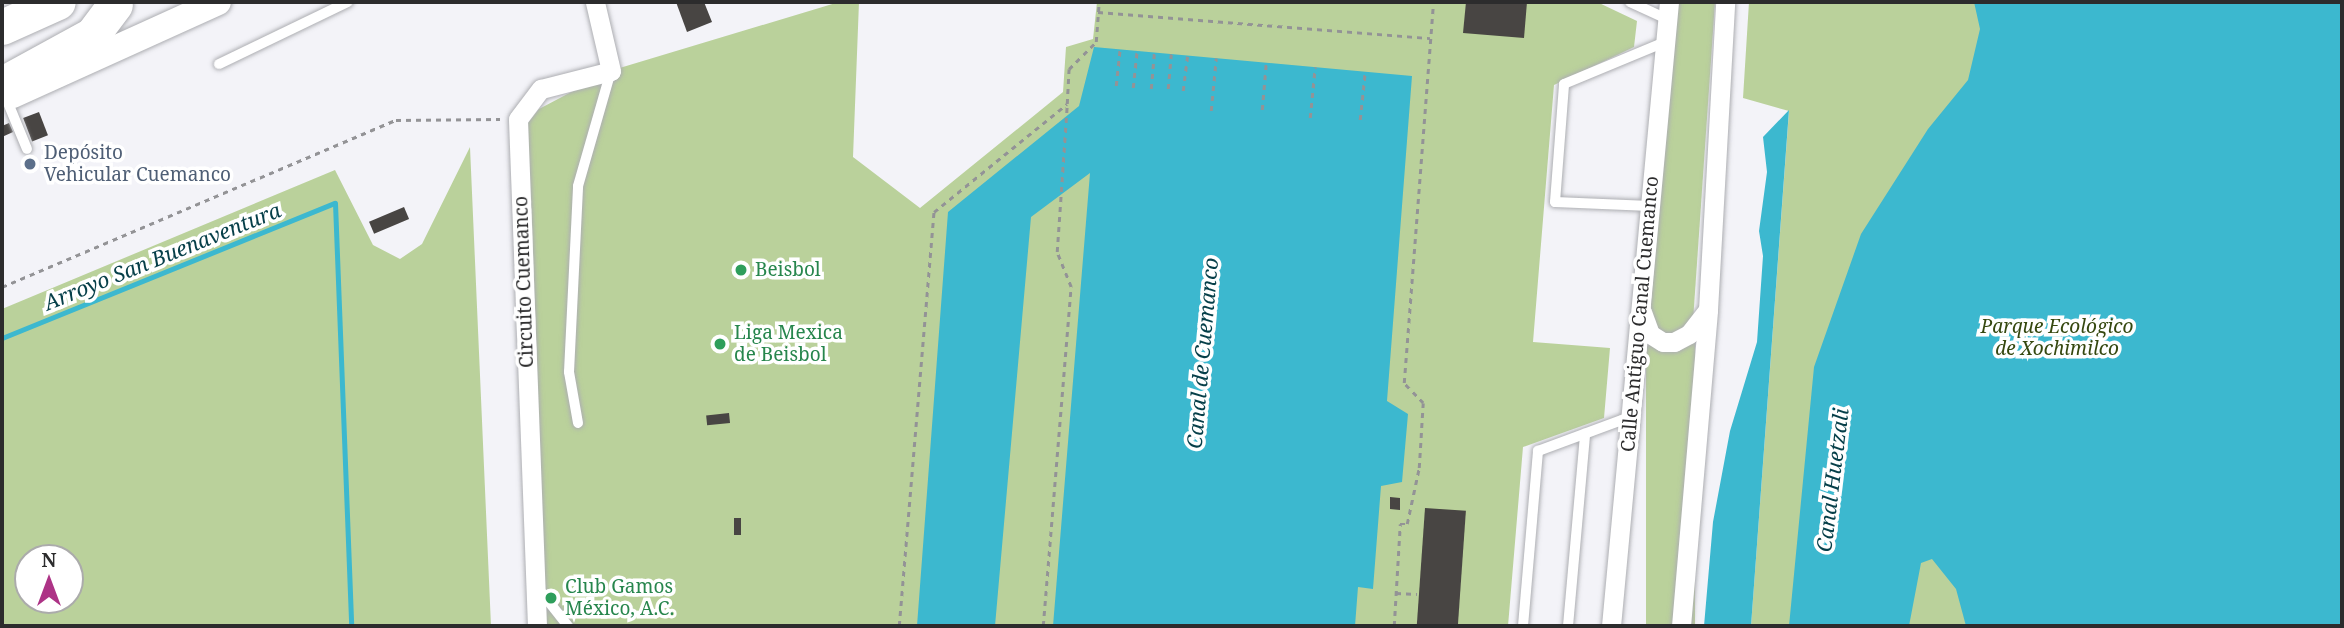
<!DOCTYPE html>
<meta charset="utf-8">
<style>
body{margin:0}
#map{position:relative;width:2344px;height:628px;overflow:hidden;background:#f3f3f8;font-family:"Noto Serif",serif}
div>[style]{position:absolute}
.green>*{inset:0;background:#bad19b;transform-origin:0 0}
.water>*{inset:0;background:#3cb8cf}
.stream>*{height:5px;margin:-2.5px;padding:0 2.5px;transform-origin:2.5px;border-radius:2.5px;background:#3cb8cf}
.building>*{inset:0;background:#484543;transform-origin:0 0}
.path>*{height:2.5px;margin-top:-1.25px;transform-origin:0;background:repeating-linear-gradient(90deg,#939396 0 5px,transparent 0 10px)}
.roads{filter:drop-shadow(0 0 2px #adaeb2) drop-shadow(0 0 2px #adaeb2)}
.lane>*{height:10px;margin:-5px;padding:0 5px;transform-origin:5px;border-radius:5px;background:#fff}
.street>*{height:19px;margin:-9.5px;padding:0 9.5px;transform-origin:9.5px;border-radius:9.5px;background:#fff}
.secondary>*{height:26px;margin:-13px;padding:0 13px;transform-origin:13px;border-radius:13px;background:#fff}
.highway>*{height:35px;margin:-17.5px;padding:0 17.5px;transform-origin:17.5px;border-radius:17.5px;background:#fff}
.dots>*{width:19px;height:19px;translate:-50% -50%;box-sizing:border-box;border:4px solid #fff;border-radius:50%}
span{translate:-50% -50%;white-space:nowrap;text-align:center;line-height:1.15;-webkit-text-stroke:7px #fff;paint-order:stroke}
.service-label{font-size:19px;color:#4e5e75}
.left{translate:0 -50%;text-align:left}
.leisure-label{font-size:19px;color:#27864d}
.street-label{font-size:19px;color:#2c2c2d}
.park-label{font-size:19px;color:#35480f;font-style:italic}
.water-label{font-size:21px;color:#063f49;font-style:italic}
.frame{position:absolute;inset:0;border:4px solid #2c2c2d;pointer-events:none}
.north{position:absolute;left:14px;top:544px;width:70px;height:70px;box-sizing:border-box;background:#fff;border:2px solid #ababab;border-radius:50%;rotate:0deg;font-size:19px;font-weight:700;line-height:28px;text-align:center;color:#2c2c2d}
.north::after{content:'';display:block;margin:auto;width:24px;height:32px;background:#ad3386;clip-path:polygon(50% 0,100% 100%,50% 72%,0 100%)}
</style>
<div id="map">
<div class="green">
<i style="clip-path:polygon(839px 2px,859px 2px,853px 157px,920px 208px,1063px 92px,1066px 47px,1093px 39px,1097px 2px,1597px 2px,1637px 21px,1634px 47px,1554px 85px,1533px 342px,1610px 348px,1604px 418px,1523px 447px,1508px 626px,537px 626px,527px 124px,539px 109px,613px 70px)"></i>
<i style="clip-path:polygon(1674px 2px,1715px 2px,1693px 321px,1667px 337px,1656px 331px,1650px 314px)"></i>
<i style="clip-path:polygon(1749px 2px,2342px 2px,2342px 626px,1751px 626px,1789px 111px,1743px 98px)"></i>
<i style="clip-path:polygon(evenodd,470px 147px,491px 626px,2px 626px,2px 309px,335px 170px,373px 245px,400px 259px,422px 244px,470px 147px,28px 558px,70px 558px,70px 600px,28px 600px,28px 558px)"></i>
<i style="left:1646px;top:336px;width:49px;height:291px"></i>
</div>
<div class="water">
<i style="clip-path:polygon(1974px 2px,2342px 2px,2342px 626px,1966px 626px,1956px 589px,1932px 559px,1921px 563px,1909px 626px,1789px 626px,1814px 367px,1861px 234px,1928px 129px,1968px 80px,1980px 29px)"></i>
<i style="clip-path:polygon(1094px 47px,1412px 76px,1387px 401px,1408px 414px,1402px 482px,1381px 486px,1373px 589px,1358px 587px,1355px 626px,1053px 626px,1090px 173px,1031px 217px,995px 626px,917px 626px,948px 212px,1079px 106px)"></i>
<i style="clip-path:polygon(1789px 110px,1751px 626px,1704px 626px,1713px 522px,1730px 431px,1757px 342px,1763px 256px,1759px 231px,1767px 172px,1763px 137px)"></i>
</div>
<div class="stream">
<i style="left:2px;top:338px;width:359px;rotate:-22.1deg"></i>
<i style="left:335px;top:203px;width:423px;rotate:87.8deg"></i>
</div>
<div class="building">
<i style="clip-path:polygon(676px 2px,704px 2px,712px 22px,687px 32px)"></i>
<i style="clip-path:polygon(1466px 2px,1527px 2px,1524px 38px,1463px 33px)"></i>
<i style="left:39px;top:112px;width:25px;height:17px;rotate:69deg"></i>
<i style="clip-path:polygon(9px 123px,13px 132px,2px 137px,2px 126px)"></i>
<i style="left:404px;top:207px;width:13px;height:38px;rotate:67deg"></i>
<i style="left:729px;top:413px;width:10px;height:23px;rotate:84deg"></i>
<i style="clip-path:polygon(1390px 497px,1400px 498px,1400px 510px,1390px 509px)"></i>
<i style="left:1425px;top:508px;width:41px;height:119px;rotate:4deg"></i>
<i style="left:734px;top:518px;width:7px;height:17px"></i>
</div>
<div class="path">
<i style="left:1098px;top:12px;width:333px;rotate:4.5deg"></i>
<i style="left:1116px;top:86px;width:37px;rotate:-84deg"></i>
<i style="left:1133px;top:88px;width:37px;rotate:-84deg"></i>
<i style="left:1151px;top:89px;width:36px;rotate:-85deg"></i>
<i style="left:1168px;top:89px;width:35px;rotate:-85deg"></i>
<i style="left:1183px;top:91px;width:35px;rotate:-83deg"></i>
<i style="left:1262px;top:110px;width:47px;rotate:-85.1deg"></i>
<i style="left:1211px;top:111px;width:53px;rotate:-84.6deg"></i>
<i style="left:1310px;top:118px;width:51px;rotate:-84.4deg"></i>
<i style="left:1360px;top:120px;width:48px;rotate:-84.1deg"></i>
<i style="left:2px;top:287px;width:428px;rotate:-23deg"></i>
<i style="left:396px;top:120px;width:104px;rotate:-0.6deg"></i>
<i style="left:1396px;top:593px;width:21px;rotate:3deg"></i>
<i style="left:899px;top:626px;width:415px;rotate:-85.2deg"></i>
<i style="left:934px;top:212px;width:171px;rotate:-39.1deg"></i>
<i style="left:1067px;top:104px;width:35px;rotate:-87deg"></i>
<i style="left:1069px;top:69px;width:38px;rotate:-45deg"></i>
<i style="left:1096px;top:42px;width:40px;rotate:-85.7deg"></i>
<i style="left:1043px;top:626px;width:340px;rotate:-85.3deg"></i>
<i style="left:1071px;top:287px;width:38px;rotate:-112deg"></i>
<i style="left:1057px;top:252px;width:148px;rotate:-86.1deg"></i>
<i style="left:1394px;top:626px;width:102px;rotate:-86.6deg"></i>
<i style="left:1400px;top:524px;width:7px"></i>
<i style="left:1407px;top:524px;width:57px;rotate:-77.9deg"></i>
<i style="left:1419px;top:468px;width:65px;rotate:-86.5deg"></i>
<i style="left:1423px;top:403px;width:28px;rotate:-134deg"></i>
<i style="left:1404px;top:383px;width:382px;rotate:-85.6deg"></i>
</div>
<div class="roads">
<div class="lane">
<i style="left:1630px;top:2px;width:41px;rotate:24.7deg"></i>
<i style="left:219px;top:64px;width:143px;rotate:-25.7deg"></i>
<i style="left:6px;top:98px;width:55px;rotate:67.6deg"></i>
<i style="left:1650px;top:206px;width:95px;rotate:-177.6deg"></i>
<i style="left:1555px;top:202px;width:118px;rotate:-85.6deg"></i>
<i style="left:1564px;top:84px;width:109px;rotate:-22.6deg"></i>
<i style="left:578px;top:423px;width:52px;rotate:-100deg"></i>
<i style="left:569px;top:372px;width:186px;rotate:-87.2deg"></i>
<i style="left:578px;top:186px;width:120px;rotate:-74deg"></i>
<i style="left:538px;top:588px;width:48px;rotate:51.7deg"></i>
<i style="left:1523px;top:626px;width:176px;rotate:-85.1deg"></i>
<i style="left:1538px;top:451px;width:98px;rotate:-20.3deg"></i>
<i style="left:1568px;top:626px;width:193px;rotate:-84.9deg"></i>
</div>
<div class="street">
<i style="left:1642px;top:312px;width:23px;rotate:70deg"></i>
<i style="left:1650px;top:334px;width:15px;rotate:32deg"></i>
<i style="left:1663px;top:342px;width:11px"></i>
<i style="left:1674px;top:342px;width:17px;rotate:-28deg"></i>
<i style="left:1689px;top:334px;width:31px;rotate:-52deg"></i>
<i style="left:537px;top:626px;width:507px;rotate:-92.15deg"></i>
<i style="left:518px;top:119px;width:38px;rotate:-53deg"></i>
<i style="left:541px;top:89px;width:72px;rotate:-14.4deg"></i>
<i style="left:611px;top:71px;width:71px;rotate:-103.1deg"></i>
<i style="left:1611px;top:626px;width:627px;rotate:-84.69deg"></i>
<i style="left:1681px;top:626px;width:317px;rotate:-85.1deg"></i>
<i style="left:1708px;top:310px;width:308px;rotate:-86.8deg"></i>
</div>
<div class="secondary">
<i style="left:13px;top:95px;width:225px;rotate:-24.4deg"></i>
</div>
<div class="highway">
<i style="left:2px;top:27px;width:61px;rotate:-24.1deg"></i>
<i style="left:2px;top:84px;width:102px;rotate:-28.6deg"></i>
<i style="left:92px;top:35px;width:38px;rotate:-53deg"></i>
</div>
</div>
<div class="dots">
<i style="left:30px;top:164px;background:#5c6f8a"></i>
<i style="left:741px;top:270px;background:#2e9e5b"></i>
<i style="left:720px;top:344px;background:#2e9e5b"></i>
<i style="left:551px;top:598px;background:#2e9e5b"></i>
</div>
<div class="service-label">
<span class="left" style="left:44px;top:164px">Depósito<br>Vehicular Cuemanco</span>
</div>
<div class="leisure-label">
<span class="left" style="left:755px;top:270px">Beisbol</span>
<span class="left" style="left:734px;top:344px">Liga Mexica<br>de Beisbol</span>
<span class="left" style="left:565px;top:598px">Club Gamos<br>México, A.C.</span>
</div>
<div class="street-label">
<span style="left:524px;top:282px;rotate:-92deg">Circuito Cuemanco</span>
<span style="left:1640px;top:314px;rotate:-85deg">Calle Antiguo Canal Cuemanco</span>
</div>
<div class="park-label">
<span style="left:2057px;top:338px">Parque Ecológico<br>de Xochimilco</span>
</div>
<div class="water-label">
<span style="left:162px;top:256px;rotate:-22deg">Arroyo San Buenaventura</span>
<span style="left:1202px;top:353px;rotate:-85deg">Canal de Cuemanco</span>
<span style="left:1832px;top:480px;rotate:-83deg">Canal Huetzali</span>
</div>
<div class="frame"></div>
<div class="north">N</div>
</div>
